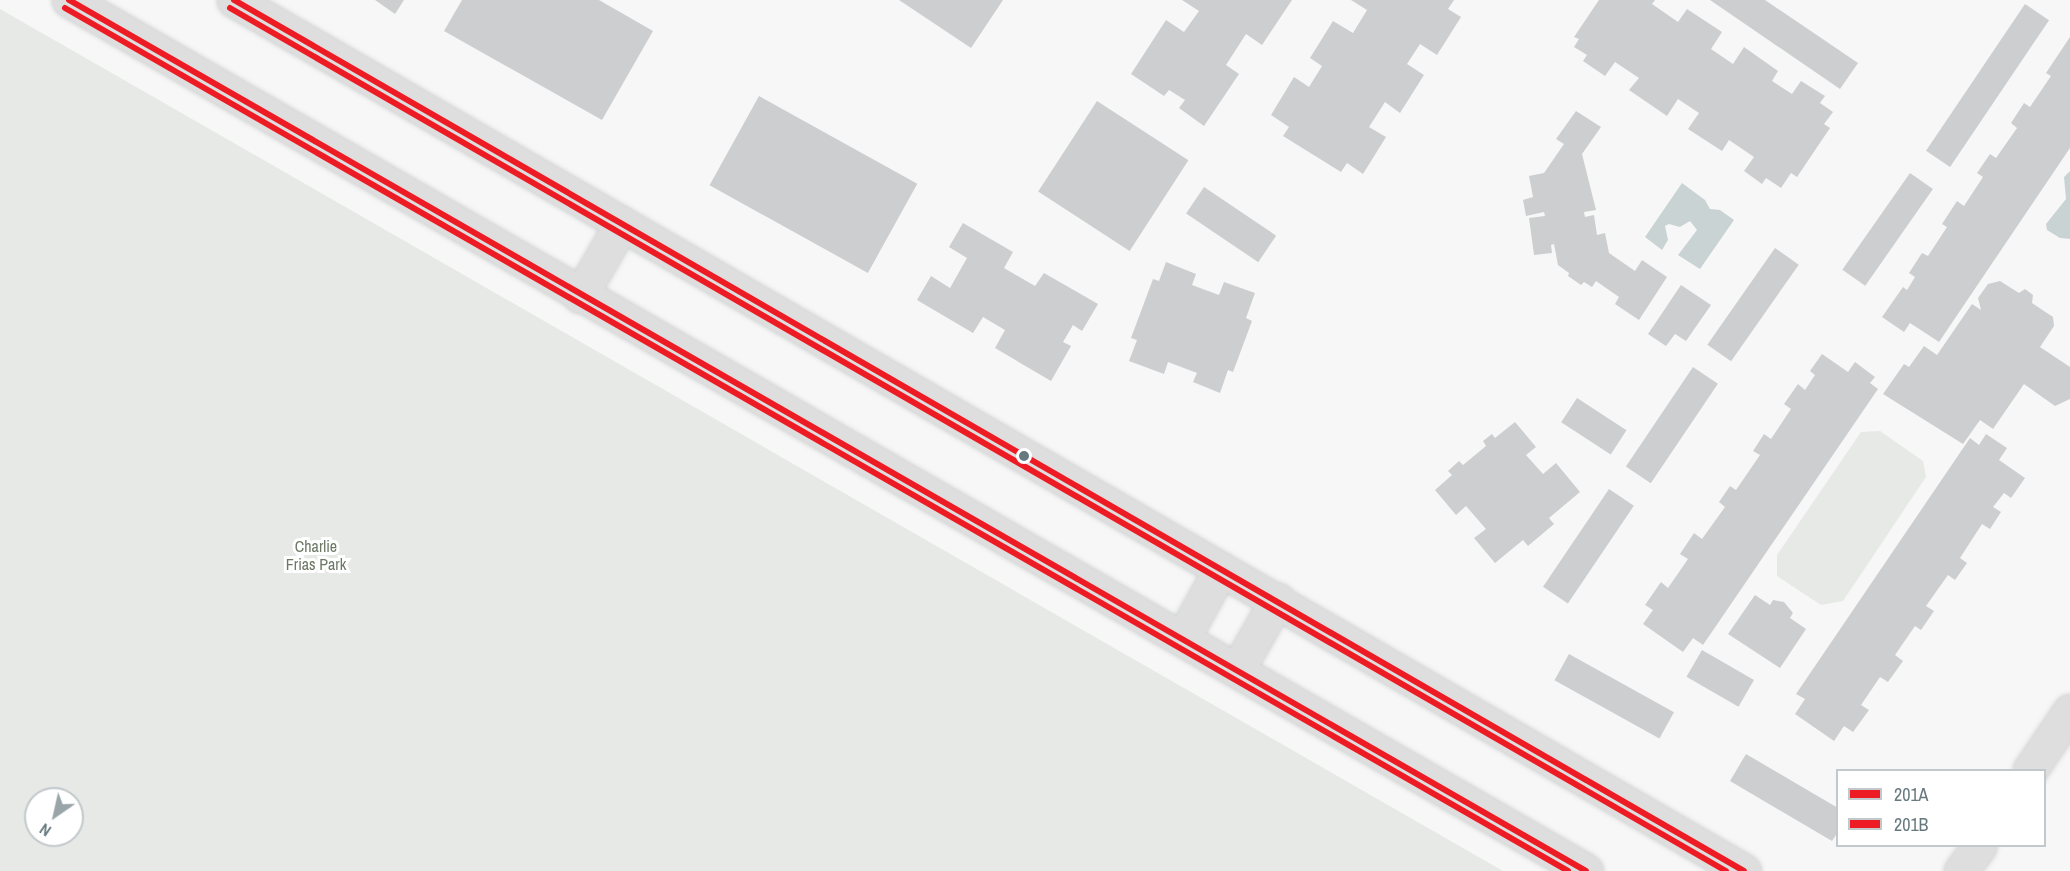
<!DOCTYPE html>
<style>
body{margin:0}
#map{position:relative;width:2070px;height:871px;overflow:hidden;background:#f7f7f7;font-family:"Archivo Narrow",sans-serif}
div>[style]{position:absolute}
.green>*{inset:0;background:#e6e9e5}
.water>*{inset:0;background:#c9d3d4}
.building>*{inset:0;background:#cdcecf;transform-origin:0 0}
.roads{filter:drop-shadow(0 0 2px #d2d3d4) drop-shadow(0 0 2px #d2d3d4)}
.secondary>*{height:33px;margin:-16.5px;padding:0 16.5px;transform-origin:16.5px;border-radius:16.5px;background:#dedede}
.primary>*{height:33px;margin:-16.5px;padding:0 16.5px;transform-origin:16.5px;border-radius:16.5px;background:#dedede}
.bus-1>*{height:6px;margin:-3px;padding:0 3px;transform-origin:3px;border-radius:3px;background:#ed1b24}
.bus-2>*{height:6px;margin:-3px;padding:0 3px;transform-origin:3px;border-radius:3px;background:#ed1b24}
.dots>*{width:16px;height:16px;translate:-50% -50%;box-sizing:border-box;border:3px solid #fff;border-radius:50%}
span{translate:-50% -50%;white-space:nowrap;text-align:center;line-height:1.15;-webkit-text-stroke:6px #fff;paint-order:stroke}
.park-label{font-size:16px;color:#6b7864}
.legend{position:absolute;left:1836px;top:769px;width:210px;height:78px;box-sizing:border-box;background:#fff;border:2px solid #c2c9cc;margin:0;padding:8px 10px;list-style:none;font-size:18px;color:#66797f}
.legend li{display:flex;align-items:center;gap:12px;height:30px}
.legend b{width:30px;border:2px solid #c2c9cc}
.north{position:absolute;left:24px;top:787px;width:60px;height:60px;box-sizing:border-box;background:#fff;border:2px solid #c2c9cc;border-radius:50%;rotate:214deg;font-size:16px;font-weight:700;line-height:24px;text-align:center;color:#66797f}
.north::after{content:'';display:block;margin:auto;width:21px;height:27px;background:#99a5a9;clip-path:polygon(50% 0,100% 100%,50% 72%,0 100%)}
</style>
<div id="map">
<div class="green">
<i style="clip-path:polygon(evenodd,0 9px,117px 76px,1503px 871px,0 871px,0 9px,36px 799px,72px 799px,72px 835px,36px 835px,36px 799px)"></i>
<i style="clip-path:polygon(1880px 431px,1923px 461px,1926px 477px,1843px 601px,1821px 605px,1777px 576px,1777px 555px,1861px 432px)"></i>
</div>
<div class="water">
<i style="clip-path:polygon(2070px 171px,2070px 239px,2060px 238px,2047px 230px,2046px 224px,2066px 199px,2064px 177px)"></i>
<i style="clip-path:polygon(1682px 183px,1705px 200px,1710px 209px,1720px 210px,1734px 220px,1700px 269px,1678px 255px,1697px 230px,1690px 221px,1680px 227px,1669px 224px,1665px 226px,1668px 240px,1662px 250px,1645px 237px)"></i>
</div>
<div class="building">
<i style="clip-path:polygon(375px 0,404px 0,395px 14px)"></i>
<i style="clip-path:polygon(462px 0,599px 0,653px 31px,602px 120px,444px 31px)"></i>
<i style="clip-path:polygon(899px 0,1003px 0,971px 48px)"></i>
<i style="clip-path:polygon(1182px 0,1292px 0,1262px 45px,1246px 34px,1226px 65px,1239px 74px,1204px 126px,1179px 108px,1185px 100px,1169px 90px,1164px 96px,1131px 74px,1166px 20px,1184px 32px,1199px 11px)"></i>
<i style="clip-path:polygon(1351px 0,1454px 0,1448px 9px,1461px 17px,1437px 55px,1420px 44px,1407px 64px,1424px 75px,1400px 113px,1385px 102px,1369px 127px,1386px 137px,1363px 174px,1347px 163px,1341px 172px,1283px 136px,1289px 127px,1271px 115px,1294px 77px,1309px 87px,1322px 66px,1310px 58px,1333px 21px,1353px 33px,1367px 10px)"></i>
<i style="clip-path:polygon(1599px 0,1655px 0,1652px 4px,1678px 22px,1687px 9px,1722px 32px,1711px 49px,1733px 64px,1744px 47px,1778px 71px,1772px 81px,1792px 94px,1801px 81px,1825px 96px,1820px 103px,1833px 112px,1824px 124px,1830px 128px,1797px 177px,1791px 173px,1781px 188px,1766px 178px,1762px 184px,1744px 171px,1754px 157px,1729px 140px,1722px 151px,1688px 129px,1699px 113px,1678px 99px,1667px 116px,1629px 90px,1639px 78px,1615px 62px,1605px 76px,1583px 61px,1587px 55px,1574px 47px,1579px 39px,1574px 37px)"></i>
<i style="clip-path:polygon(1710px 0,1765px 0,1858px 63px,1840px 89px)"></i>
<i style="left:2025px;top:4px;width:29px;height:177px;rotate:34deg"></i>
<i style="clip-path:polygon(2070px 37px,2070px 148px,1939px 342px,1910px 323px,1904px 332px,1882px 317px,1903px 287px,1907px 290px,1915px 277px,1909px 273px,1922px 253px,1928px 256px,1947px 227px,1942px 224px,1957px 201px,1964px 206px,1983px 177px,1977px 173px,1990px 154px,1996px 158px,2017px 128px,2011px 123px,2024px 103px,2030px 107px,2051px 76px,2046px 73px)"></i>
<i style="left:759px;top:96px;width:181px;height:102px;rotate:29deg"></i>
<i style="left:1097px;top:101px;width:109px;height:108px;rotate:33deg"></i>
<i style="clip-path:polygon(1576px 111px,1601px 127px,1582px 154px,1596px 210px,1584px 212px,1585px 217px,1594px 215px,1597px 235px,1605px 233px,1609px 253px,1635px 271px,1642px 260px,1667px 277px,1639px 320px,1615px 304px,1619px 297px,1596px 281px,1592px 287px,1584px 282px,1581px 285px,1568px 276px,1569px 273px,1558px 265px,1554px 244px,1551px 245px,1552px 253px,1534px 255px,1529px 218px,1545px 216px,1544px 212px,1526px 216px,1523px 200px,1533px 197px,1529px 176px,1544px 173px,1564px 144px,1556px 139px)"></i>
<i style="left:1910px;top:173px;width:28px;height:118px;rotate:35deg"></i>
<i style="left:1204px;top:187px;width:87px;height:32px;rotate:34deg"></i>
<i style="clip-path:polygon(963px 223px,1013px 252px,1004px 268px,1035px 286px,1044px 273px,1098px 304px,1082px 331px,1073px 325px,1063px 342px,1071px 346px,1051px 381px,995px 348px,1005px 330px,983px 317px,973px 333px,917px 300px,931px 276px,950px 288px,967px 258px,949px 247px)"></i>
<i style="left:1775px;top:248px;width:29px;height:118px;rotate:35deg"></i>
<i style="clip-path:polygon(1166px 262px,1196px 274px,1192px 285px,1219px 295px,1224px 282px,1255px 293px,1246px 318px,1252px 321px,1233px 372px,1228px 370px,1220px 393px,1193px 382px,1197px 373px,1168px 362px,1164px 374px,1129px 361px,1137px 340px,1131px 338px,1153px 279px,1159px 281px)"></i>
<i style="clip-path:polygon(2000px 281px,2019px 293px,2025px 289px,2033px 295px,2032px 303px,2053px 317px,2054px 326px,2040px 347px,2070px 367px,2070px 399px,2055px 406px,2024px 384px,1993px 429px,1980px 420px,1963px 444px,1883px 394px,1904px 364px,1909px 367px,1924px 346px,1937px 355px,1972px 304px,1981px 310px,1978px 298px,1988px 284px)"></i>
<i style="clip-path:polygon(1681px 285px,1711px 305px,1686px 341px,1675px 334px,1666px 346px,1648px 334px)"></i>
<i style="clip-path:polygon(1822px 354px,1848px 372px,1855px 362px,1875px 377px,1870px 383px,1878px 389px,1703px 645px,1693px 638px,1683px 652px,1643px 624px,1653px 610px,1645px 605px,1661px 582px,1668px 588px,1688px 559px,1680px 554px,1694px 533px,1702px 539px,1725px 507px,1719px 502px,1730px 486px,1736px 490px,1760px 455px,1753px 451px,1764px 434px,1771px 439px,1791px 409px,1784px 404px,1798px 384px,1805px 390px,1815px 375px,1810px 371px)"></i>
<i style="left:1693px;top:367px;width:30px;height:120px;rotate:34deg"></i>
<i style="left:1577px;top:398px;width:59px;height:29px;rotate:33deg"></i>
<i style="clip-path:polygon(1515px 422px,1536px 447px,1526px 455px,1543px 474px,1556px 463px,1580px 492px,1549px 518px,1554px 524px,1528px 546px,1523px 540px,1495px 563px,1474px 538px,1486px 529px,1466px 506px,1456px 515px,1435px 490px,1452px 475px,1448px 471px,1459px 461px,1463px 465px,1486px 446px,1483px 441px,1492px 434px,1495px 438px)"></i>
<i style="clip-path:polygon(1986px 434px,2007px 448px,1999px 460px,2025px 478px,2011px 498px,2004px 493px,1993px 507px,2001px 512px,1990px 529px,1982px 524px,1960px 558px,1967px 563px,1955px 580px,1948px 575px,1926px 606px,1934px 611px,1921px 630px,1915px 626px,1895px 655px,1903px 661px,1888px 682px,1880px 677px,1861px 705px,1869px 710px,1853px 732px,1844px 726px,1834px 741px,1795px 714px,1805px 699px,1796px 694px,1970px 438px,1979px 445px)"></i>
<i style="left:1609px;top:489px;width:30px;height:118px;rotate:34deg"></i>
<i style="clip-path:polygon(1755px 595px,1770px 605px,1773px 600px,1784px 602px,1793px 613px,1790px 618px,1806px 629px,1780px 668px,1728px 634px)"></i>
<i style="left:1702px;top:650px;width:60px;height:31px;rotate:30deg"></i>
<i style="left:1569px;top:654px;width:120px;height:30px;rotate:29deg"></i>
<i style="clip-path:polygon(1746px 754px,1838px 808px,1838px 832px,1832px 841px,1730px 781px)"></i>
</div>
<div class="roads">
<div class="secondary">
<i style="left:2030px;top:770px;width:71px;rotate:-55.9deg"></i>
<i style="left:1961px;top:871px;width:31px;rotate:-54deg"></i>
</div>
<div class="primary">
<i style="left:69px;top:0;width:1749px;rotate:29.86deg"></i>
<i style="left:234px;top:0;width:1743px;rotate:29.98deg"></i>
<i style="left:580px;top:296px;width:84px;rotate:-60.1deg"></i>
<i style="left:1182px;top:639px;width:80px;rotate:-60.9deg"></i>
<i style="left:1237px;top:670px;width:81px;rotate:-60.3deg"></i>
</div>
</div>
<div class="bus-1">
<i style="left:69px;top:0;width:1749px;rotate:29.86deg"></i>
<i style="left:234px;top:0;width:1743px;rotate:29.98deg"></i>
</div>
<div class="bus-2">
<i style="left:65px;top:8px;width:1733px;rotate:29.86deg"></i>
<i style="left:230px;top:8px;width:1727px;rotate:29.98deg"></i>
</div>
<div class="dots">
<i style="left:1024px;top:456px;background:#66797f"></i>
</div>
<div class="park-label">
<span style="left:316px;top:555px">Charlie<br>Frias Park</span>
</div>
<ul class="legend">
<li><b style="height:8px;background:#ed1b24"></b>201A</li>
<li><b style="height:8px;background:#ed1b24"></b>201B</li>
</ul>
<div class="north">N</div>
</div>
